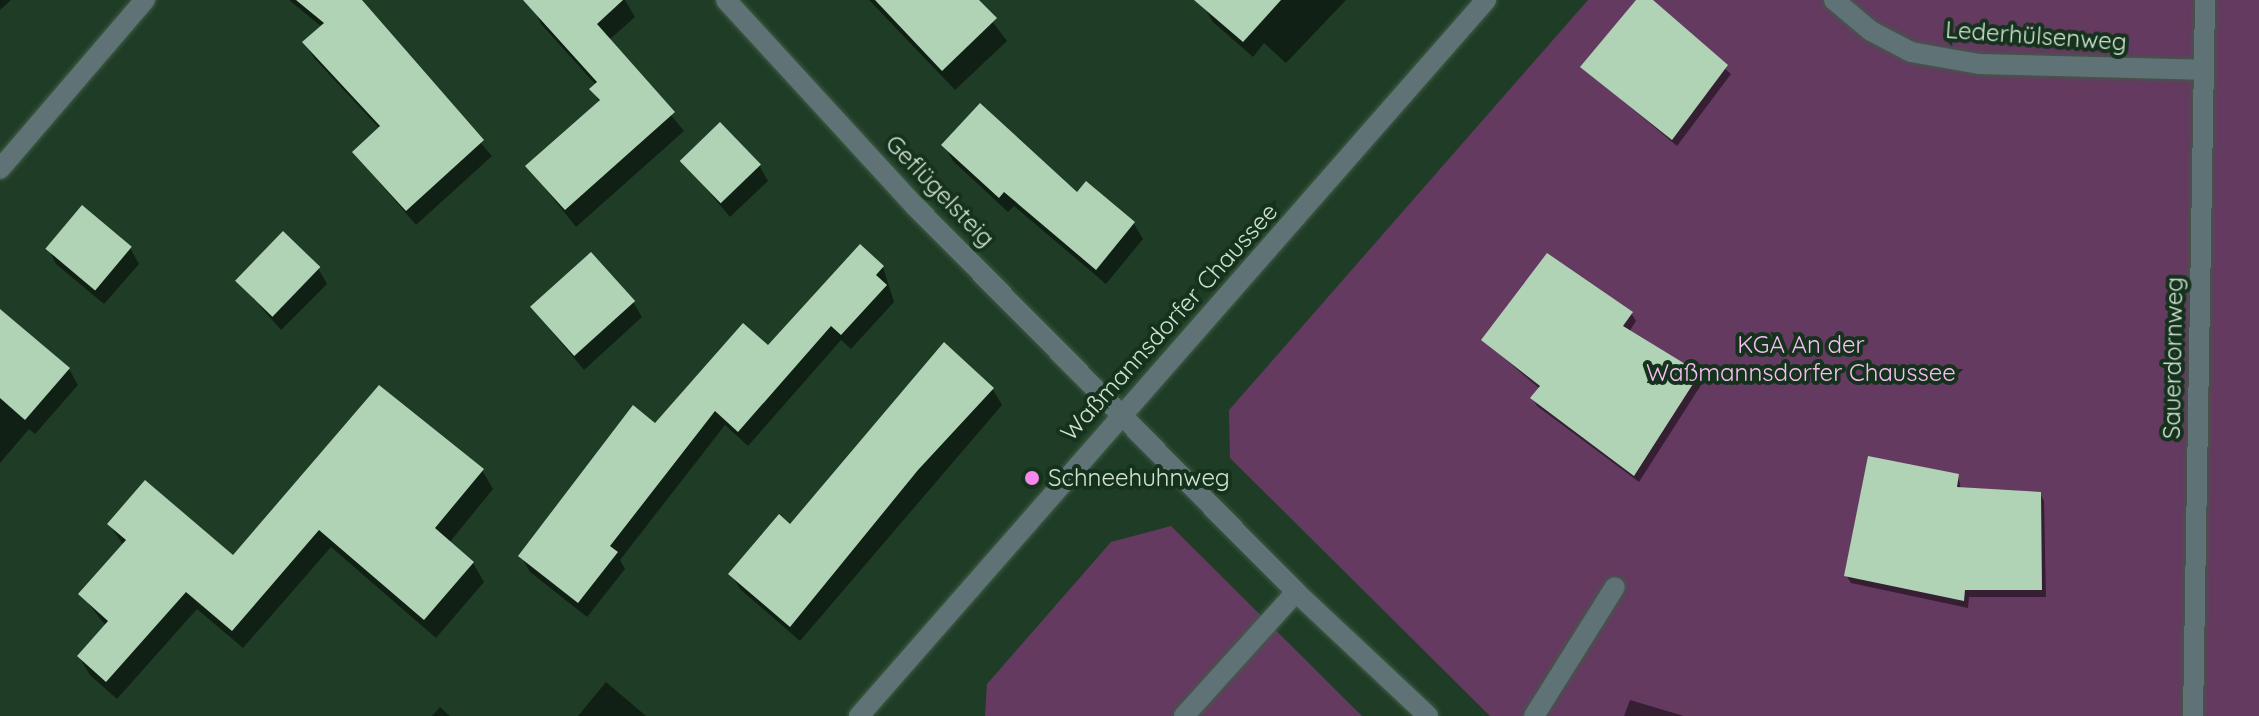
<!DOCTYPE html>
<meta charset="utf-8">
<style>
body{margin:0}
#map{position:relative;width:2259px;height:716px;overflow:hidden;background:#1f3d26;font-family:Quicksand,sans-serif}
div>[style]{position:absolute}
.green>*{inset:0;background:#653a61}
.shadow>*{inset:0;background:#0007}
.building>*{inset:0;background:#b0d3b6;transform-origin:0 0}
.roads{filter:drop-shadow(0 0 2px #3f5b45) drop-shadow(0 0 2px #3f5b45)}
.minor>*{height:20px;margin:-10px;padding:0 10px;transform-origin:10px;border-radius:10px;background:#5f7376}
.dots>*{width:22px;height:22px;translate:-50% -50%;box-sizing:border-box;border:4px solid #14321c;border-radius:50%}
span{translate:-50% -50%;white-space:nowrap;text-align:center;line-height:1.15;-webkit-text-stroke:8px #14321c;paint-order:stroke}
.street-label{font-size:24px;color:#d1e2d4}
.park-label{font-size:24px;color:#fabdf3}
.poi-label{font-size:24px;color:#d1e2d4}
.left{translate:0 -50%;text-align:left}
</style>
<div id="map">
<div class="green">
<i style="clip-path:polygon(1588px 0,2259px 0,2259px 716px,1490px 716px,1230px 458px,1229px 410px)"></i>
<i style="clip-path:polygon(1171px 526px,1362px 716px,985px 716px,987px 684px,1111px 542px)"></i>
</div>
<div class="shadow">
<i style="clip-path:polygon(0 0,11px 0,0 10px)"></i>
<i style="clip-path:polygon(289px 0,357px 0,492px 156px,416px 225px,354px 153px,380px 129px,314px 58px,305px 43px,322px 27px)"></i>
<i style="clip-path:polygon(530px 0,625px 0,635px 17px,609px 40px,684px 131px,576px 227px,528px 167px,600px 103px,592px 89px,596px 85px,541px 24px)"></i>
<i style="clip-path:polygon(869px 0,976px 0,1007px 41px,955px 90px)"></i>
<i style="clip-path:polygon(1211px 0,1346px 0,1286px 63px,1264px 43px,1253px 57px,1213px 22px,1204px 7px)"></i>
<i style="clip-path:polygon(1639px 0,1650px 0,1731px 74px,1677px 146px,1582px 67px)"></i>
<i style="clip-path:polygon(944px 145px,1077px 195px,1086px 184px,1134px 224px,1143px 239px,1106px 284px,1014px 206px,1008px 212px,953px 161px)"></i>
<i style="clip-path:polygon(682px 160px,759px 165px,768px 181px,730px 217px)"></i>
<i style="clip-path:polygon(48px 248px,130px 248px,139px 264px,104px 304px,56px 264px)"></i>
<i style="clip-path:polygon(883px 267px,894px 302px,851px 349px,841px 340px,748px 446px,725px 425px,620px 560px,625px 569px,587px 617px,530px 572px,521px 556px,656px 426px)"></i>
<i style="clip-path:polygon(318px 268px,327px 284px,281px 330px,237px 280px)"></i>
<i style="clip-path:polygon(633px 302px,642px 317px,584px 370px,532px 308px)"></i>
<i style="clip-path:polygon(1631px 313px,1636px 321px,1629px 332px,1703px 382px,1639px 482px,1537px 406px,1533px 399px,1540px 389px,1483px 340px)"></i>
<i style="clip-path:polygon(0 322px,69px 369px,78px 385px,35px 434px,29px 429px,0 463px)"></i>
<i style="clip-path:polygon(944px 345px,993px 390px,1002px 405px,800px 641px,740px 589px,731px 574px,790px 526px)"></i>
<i style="clip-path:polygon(482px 470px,493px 489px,449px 543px,473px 563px,484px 582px,436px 638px,331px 547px,243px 648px,197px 609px,117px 699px,90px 675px,79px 657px,106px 626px,81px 594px,124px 546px,109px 524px,233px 558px)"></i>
<i style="clip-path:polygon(1958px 476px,1961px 489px,2040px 493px,2044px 501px,2046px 597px,1969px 597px,1968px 608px,1851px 583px,1846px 575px)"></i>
<i style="clip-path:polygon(606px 682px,646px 716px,578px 716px)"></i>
<i style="clip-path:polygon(1630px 700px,1684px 716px,1624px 716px)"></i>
<i style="clip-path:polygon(440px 707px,450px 716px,432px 716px)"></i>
</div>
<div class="building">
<i style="clip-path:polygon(296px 0,362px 0,484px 140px,406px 211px,352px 152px,380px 126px,302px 42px,324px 23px)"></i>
<i style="clip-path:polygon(523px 0,623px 0,597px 24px,675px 112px,565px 210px,525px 166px,600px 100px,589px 89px,597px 82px)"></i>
<i style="clip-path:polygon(875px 0,979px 0,997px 18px,942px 71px)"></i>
<i style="clip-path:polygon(1194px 0,1281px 0,1243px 42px)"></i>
<i style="clip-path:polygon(1636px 0,1653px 0,1728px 65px,1672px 140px,1580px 67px)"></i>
<i style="clip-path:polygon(980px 103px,1077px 192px,1086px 181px,1135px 222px,1096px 270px,1004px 192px,999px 198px,941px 145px)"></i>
<i style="left:720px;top:122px;width:59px;height:56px;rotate:46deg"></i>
<i style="left:82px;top:205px;width:65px;height:57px;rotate:40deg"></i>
<i style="left:283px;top:231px;width:52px;height:69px;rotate:44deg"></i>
<i style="clip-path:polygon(860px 244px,884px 266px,876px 275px,887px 285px,841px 335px,831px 326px,738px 432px,715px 411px,610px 546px,618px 552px,578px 603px,518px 556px,633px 405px,655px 423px,743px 323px,768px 345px)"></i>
<i style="left:591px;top:252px;width:66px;height:82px;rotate:48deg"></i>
<i style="clip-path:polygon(1547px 253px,1633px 312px,1623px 326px,1700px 373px,1634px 476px,1530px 398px,1540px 386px,1481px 340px)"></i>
<i style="clip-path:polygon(0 309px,70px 368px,25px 420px,0 398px)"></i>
<i style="clip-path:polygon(944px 342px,994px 388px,918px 470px,790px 627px,728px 574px,779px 514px,790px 524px)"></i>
<i style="clip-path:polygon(379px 385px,484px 469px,435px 528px,474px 562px,424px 620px,319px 530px,232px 631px,186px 592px,106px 682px,77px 656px,108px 621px,78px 594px,126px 540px,107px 524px,145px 480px,233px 555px)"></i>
<i style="clip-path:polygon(1868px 456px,1959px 474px,1957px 487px,2041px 492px,2042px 590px,1965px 590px,1964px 601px,1844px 576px)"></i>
</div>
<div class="roads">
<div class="minor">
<i style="left:726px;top:0;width:281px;rotate:47.5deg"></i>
<i style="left:916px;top:207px;width:541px;rotate:45.37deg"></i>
<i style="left:1296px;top:592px;width:181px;rotate:43.2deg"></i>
<i style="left:1834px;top:0;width:48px;rotate:40deg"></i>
<i style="left:1871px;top:31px;width:45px;rotate:27.7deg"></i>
<i style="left:1911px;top:52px;width:69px;rotate:10deg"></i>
<i style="left:1979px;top:64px;width:223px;rotate:1.5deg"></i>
<i style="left:0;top:169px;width:223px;rotate:-49.4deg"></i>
<i style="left:859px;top:716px;width:952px;rotate:-48.79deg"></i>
<i style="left:1184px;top:716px;width:167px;rotate:-47.9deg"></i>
<i style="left:1534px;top:716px;width:152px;rotate:-57.9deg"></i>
<i style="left:2193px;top:716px;width:716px;rotate:-89.04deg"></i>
</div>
</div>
<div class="dots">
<i style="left:1032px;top:478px;background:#f688ed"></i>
</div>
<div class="street-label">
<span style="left:2036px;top:36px;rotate:4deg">Lederhülsenweg</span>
<span style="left:940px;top:191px;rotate:46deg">Geflügelsteig</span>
<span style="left:1169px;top:322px;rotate:-48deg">Waßmannsdorfer Chaussee</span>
<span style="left:2173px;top:358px;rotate:-89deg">Sauerdornweg</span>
</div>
<div class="park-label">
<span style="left:1801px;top:359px">KGA An der<br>Waßmannsdorfer Chaussee</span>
</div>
<div class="poi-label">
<span class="left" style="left:1048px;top:478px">Schneehuhnweg</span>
</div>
</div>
